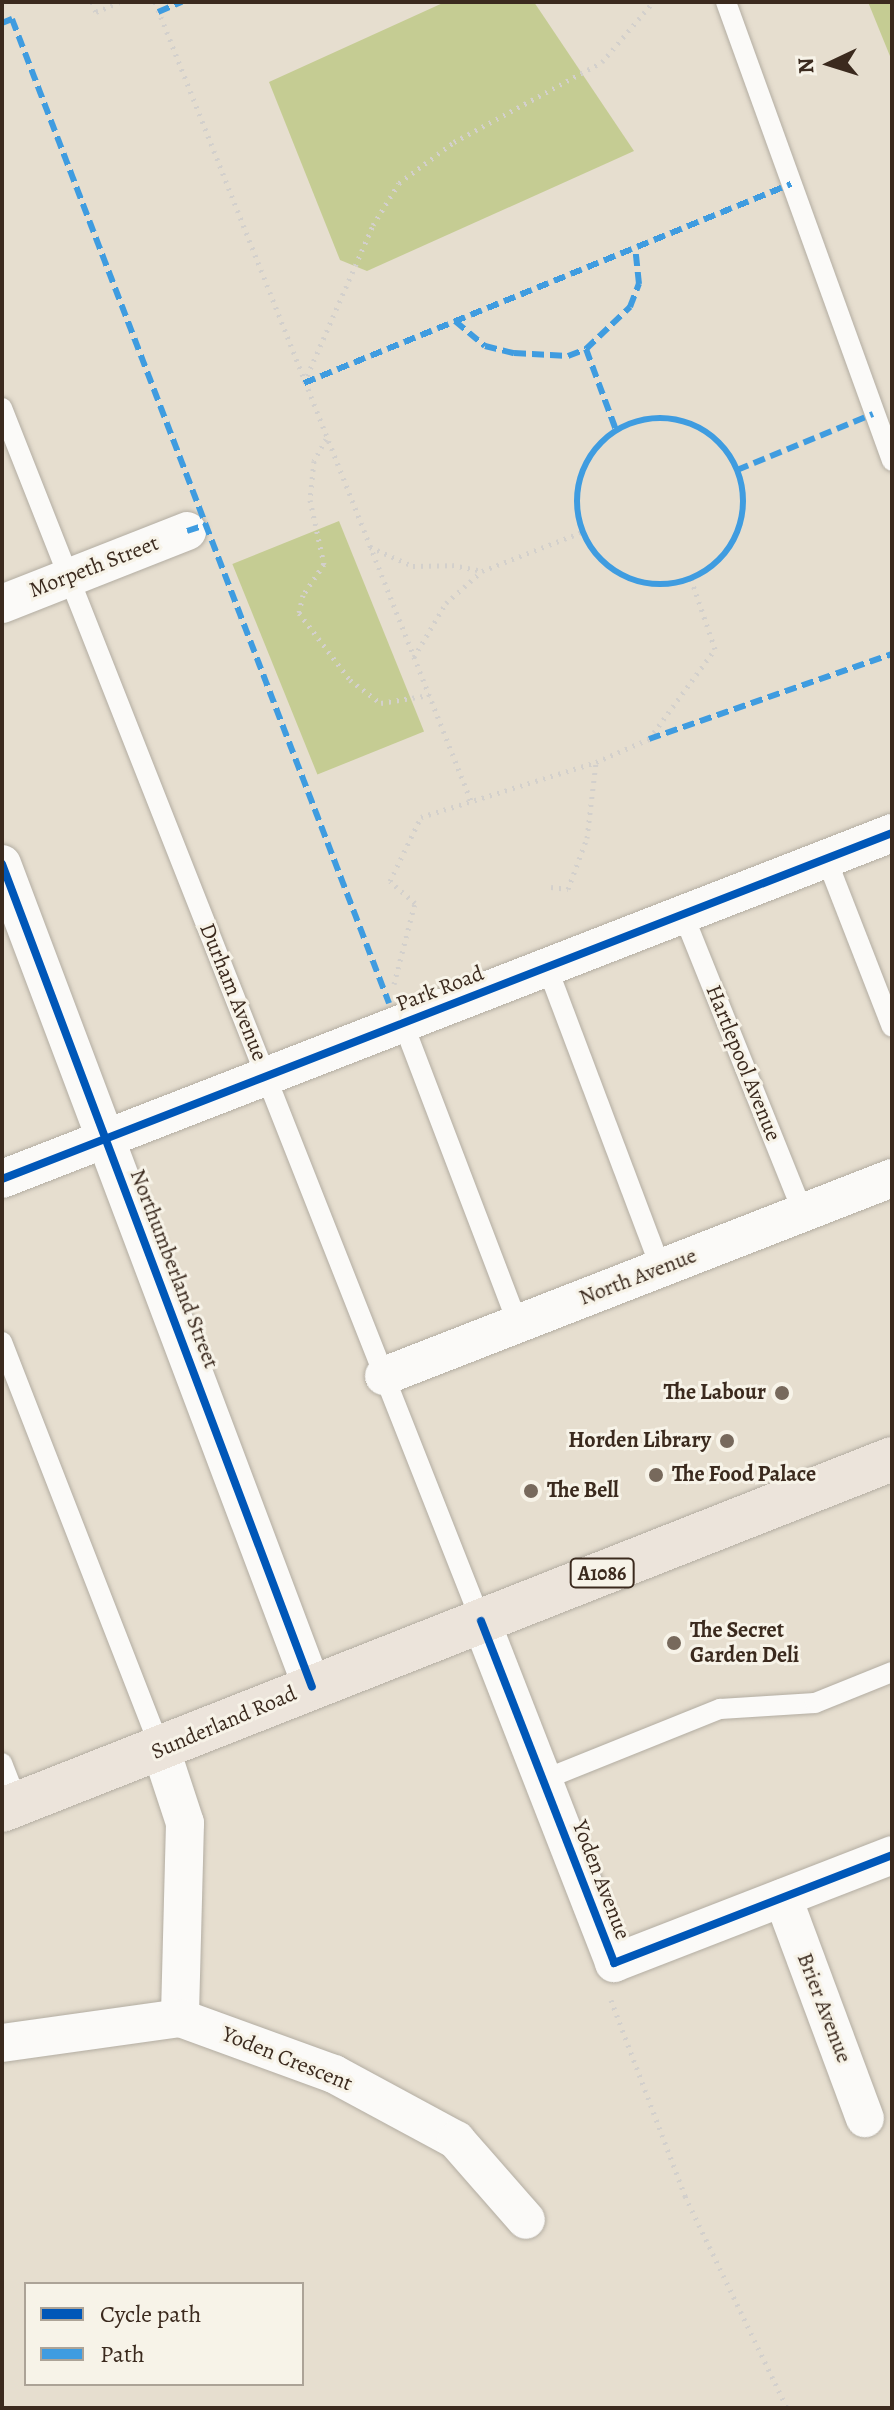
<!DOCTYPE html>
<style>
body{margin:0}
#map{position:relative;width:894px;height:2410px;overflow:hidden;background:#e6decf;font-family:Alegreya,serif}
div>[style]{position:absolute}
.green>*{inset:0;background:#c5cc93;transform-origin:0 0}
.path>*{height:5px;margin-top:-2.5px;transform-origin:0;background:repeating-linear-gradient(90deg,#d3d0cc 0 2px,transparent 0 8px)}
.roads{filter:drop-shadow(0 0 2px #b3ada2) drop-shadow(0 0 2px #b3ada2)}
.service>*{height:20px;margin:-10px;padding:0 10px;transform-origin:10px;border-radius:10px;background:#fbfaf8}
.minor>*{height:38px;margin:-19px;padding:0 19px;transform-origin:19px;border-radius:19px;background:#fbfaf8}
.primary>*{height:44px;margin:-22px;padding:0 22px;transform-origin:22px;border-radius:22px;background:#ece4db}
.quiet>*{height:6px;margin-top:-3px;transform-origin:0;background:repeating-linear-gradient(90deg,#3f9ce0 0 12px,transparent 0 18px)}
.quiet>.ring{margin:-3px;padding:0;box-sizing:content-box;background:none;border:6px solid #3f9ce0;border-radius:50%}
.cycleway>*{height:8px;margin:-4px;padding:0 4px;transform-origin:4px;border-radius:4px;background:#0057b8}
.dots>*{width:22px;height:22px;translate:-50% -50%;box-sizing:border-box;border:4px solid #f7f3e8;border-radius:50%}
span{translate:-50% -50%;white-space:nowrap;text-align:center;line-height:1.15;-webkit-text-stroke:6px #f7f3e8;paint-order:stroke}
.shield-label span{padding:2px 6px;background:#f7f3e8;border:2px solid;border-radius:6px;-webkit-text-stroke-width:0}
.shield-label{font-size:20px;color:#3b2a1e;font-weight:700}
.street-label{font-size:22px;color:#3b2a1e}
.poi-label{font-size:22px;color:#3b2a1e;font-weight:700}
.right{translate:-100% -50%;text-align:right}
.left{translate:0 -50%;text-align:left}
.frame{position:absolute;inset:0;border:4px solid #3b2a1e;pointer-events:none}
.legend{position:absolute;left:24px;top:2282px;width:280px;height:104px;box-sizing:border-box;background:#f7f3e8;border:2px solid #aca397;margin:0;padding:10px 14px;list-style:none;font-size:24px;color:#3b2a1e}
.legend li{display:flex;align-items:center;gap:16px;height:40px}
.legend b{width:40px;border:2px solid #aca397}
.north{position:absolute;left:790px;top:24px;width:80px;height:80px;-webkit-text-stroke:6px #f7f3e8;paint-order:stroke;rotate:266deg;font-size:22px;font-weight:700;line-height:32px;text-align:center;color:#3b2a1e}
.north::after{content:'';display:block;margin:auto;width:28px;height:36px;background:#3b2a1e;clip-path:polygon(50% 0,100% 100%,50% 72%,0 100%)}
</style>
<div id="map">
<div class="green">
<i style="clip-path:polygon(445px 2px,534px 2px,634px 151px,367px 271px,340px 260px,269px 82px)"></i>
<i style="clip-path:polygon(868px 2px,892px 2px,892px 61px)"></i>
<i style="left:339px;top:521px;width:227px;height:115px;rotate:68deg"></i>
</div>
<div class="path">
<i style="left:92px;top:2px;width:11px;rotate:68deg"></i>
<i style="left:96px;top:12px;width:25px;rotate:-23deg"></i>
<i style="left:155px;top:2px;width:859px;rotate:68.42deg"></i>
<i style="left:304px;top:383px;width:172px;rotate:-66.4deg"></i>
<i style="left:373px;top:225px;width:49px;rotate:-58.2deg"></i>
<i style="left:399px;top:183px;width:69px;rotate:-36.7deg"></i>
<i style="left:454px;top:142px;width:168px;rotate:-28.4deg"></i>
<i style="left:602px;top:62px;width:79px;rotate:-49.6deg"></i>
<i style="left:326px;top:439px;width:25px;rotate:119deg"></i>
<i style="left:314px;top:461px;width:39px;rotate:96deg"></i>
<i style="left:310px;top:500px;width:66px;rotate:77.7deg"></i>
<i style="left:324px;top:564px;width:37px;rotate:124deg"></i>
<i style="left:303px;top:595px;width:18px;rotate:103deg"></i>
<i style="left:299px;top:613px;width:84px;rotate:52.7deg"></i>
<i style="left:350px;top:680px;width:39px;rotate:37deg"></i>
<i style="left:381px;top:703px;width:49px;rotate:-9.5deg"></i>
<i style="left:370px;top:547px;width:47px;rotate:23.8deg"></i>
<i style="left:413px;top:566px;width:39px;rotate:-1deg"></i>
<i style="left:452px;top:565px;width:31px;rotate:11deg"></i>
<i style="left:414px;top:657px;width:63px;rotate:-59.3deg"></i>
<i style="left:446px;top:603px;width:48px;rotate:-41.6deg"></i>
<i style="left:482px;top:571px;width:107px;rotate:-21.3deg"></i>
<i style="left:551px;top:887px;width:17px;rotate:7deg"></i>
<i style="left:568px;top:889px;width:54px;rotate:-69.6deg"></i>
<i style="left:587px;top:838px;width:77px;rotate:-83.2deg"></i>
<i style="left:394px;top:984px;width:84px;rotate:-75.5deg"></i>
<i style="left:415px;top:903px;width:33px;rotate:-139deg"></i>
<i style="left:390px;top:881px;width:71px;rotate:-64.2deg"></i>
<i style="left:421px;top:817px;width:183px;rotate:-17.4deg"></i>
<i style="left:596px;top:762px;width:58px;rotate:-23.5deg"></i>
<i style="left:649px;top:739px;width:112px;rotate:-53.7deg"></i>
<i style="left:715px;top:649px;width:74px;rotate:-108.9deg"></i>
<i style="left:611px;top:2000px;width:210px;rotate:69.3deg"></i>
<i style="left:685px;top:2196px;width:235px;rotate:64.3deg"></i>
</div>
<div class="roads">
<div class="service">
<i style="left:726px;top:2px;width:488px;rotate:70.1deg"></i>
<i style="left:2px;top:408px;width:1304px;rotate:68.45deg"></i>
<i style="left:826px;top:858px;width:181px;rotate:68.7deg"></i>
<i style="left:683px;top:914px;width:321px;rotate:68.1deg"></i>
<i style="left:547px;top:967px;width:322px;rotate:69.3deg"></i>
<i style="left:403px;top:1023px;width:322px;rotate:69.1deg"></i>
<i style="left:2px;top:1342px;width:438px;rotate:68.7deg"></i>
<i style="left:2px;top:1763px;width:44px;rotate:68.7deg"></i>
<i style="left:543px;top:1780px;width:191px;rotate:-21.9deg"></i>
<i style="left:720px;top:1709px;width:95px;rotate:-3.6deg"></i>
<i style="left:815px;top:1703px;width:83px;rotate:-21.9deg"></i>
</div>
<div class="minor">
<i style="left:2px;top:604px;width:199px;rotate:-21.5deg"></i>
<i style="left:2px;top:864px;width:879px;rotate:69.36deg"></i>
<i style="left:2px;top:1179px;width:955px;rotate:-21.24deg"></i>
<i style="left:384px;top:1376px;width:545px;rotate:-21.29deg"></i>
<i style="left:481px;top:1621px;width:367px;rotate:68.7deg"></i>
<i style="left:614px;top:1963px;width:298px;rotate:-21.2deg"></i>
<i style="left:161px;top:1750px;width:77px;rotate:71.8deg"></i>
<i style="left:185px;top:1823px;width:195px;rotate:91.5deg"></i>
<i style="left:783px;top:1898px;width:235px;rotate:69.6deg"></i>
<i style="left:2px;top:2043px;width:180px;rotate:-8deg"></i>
<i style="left:180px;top:2018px;width:164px;rotate:20deg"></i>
<i style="left:334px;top:2074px;width:139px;rotate:28.4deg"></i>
<i style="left:456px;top:2140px;width:106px;rotate:48.8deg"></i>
</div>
<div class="primary">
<i style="left:2px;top:1810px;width:957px;rotate:-21.52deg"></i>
</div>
</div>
<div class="quiet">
<i style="left:158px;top:12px;width:26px;rotate:-23deg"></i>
<i style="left:2px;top:23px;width:11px;rotate:-22deg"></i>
<i style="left:12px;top:19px;width:1054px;rotate:69.04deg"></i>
<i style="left:455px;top:321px;width:39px;rotate:40deg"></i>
<i style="left:485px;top:346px;width:30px;rotate:14deg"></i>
<i style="left:514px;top:353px;width:54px;rotate:3.2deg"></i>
<i style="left:568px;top:356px;width:19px;rotate:-21deg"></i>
<i style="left:586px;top:349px;width:86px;rotate:69.7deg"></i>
<i style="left:586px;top:349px;width:61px;rotate:-43.7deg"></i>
<i style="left:630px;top:307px;width:25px;rotate:-69deg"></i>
<i style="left:639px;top:284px;width:36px;rotate:-96deg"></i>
<i style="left:304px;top:383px;width:526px;rotate:-22.23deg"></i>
<i class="ring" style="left:577px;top:418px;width:160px;height:160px"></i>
<i style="left:737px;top:470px;width:147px;rotate:-22.4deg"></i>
<i style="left:187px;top:531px;width:20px;rotate:-18deg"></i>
<i style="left:649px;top:739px;width:257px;rotate:-19.3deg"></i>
</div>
<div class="cycleway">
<i style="left:2px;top:864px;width:879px;rotate:69.36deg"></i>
<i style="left:2px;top:1179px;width:955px;rotate:-21.24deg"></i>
<i style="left:481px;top:1621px;width:367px;rotate:68.7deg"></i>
<i style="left:614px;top:1963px;width:298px;rotate:-21.2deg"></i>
</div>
<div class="dots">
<i style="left:782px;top:1393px;background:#77695c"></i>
<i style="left:727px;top:1441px;background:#77695c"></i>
<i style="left:656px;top:1475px;background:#77695c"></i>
<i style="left:531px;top:1491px;background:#77695c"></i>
<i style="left:674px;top:1643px;background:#77695c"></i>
</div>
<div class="shield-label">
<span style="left:602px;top:1573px">A1086</span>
</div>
<div class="street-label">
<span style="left:94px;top:567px;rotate:-21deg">Morpeth Street</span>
<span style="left:440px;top:989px;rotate:-21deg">Park Road</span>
<span style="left:233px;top:992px;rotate:68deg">Durham Avenue</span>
<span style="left:743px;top:1063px;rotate:68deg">Hartlepool Avenue</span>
<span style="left:174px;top:1269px;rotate:69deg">Northumberland Street</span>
<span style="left:638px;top:1277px;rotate:-21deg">North Avenue</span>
<span style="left:224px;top:1723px;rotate:-23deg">Sunderland Road</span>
<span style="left:601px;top:1880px;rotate:69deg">Yoden Avenue</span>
<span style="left:824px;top:2008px;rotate:69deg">Brier Avenue</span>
<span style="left:287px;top:2059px;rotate:22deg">Yoden Crescent</span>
</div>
<div class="poi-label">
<span class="right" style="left:766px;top:1393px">The Labour</span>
<span class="right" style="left:711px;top:1441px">Horden Library</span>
<span class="left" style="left:672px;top:1475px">The Food Palace</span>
<span class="left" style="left:547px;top:1491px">The Bell</span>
<span class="left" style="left:690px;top:1643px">The Secret<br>Garden Deli</span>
</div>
<div class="frame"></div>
<ul class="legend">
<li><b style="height:10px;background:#0057b8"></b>Cycle path</li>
<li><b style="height:10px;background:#3f9ce0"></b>Path</li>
</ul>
<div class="north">N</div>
</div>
